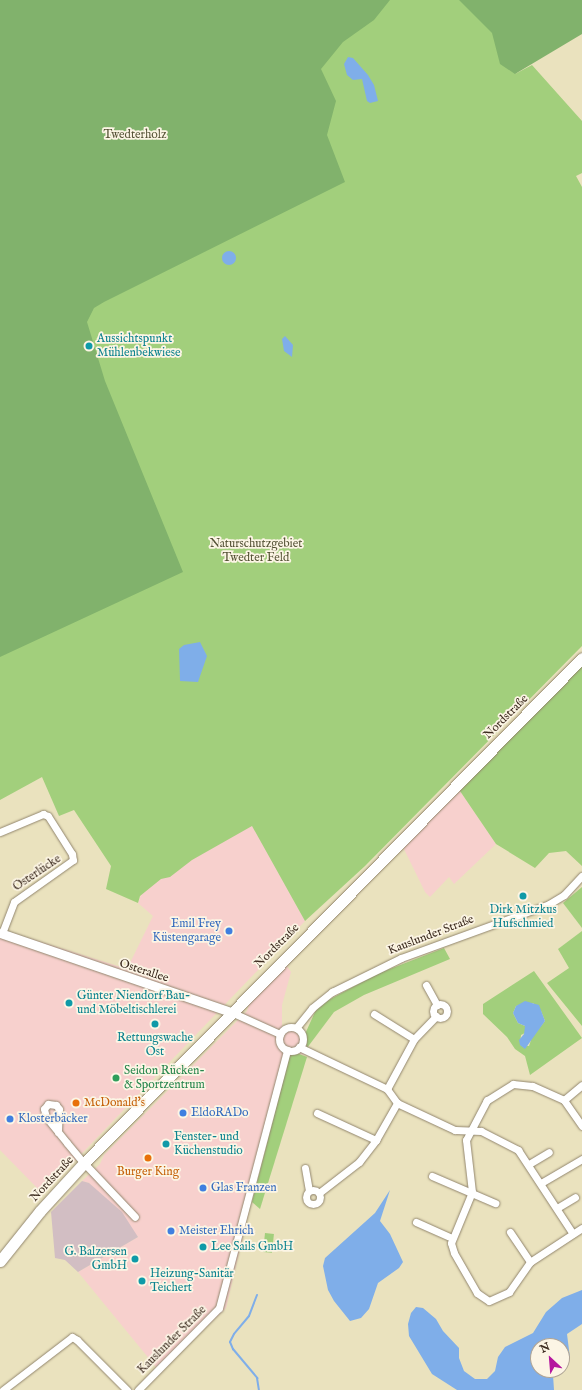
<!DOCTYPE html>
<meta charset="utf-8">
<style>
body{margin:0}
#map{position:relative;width:582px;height:1390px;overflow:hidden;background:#eae2be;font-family:"IM FELL English",serif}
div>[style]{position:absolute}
.built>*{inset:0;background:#f7d0cd}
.industrial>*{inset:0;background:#d2bec3}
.green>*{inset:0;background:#a2cf7c;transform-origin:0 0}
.forest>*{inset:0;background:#81b26c}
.water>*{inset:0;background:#7faee9}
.round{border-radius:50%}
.stream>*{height:2px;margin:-1px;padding:0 1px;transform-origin:1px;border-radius:1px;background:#7faee9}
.roads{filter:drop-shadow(0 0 1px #92866e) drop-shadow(0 0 1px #92866e)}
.minor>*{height:7px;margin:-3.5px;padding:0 3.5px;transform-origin:3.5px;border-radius:3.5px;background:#fff}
.minor>.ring{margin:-3.5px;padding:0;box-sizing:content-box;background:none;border:7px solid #fff;border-radius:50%}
.tertiary>*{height:9px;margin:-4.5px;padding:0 4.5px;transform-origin:4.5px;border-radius:4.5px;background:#fff}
.primary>*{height:11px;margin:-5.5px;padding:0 5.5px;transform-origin:5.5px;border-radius:5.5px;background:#fff}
.dots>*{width:11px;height:11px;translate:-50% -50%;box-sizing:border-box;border:2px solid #fcf5e5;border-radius:50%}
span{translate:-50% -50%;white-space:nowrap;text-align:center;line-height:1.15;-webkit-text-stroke:3.5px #fcf5e5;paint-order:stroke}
.park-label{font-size:12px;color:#555336}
.culture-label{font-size:12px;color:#0d838f}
.left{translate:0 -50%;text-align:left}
.right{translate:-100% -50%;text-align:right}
.street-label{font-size:12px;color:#3b2a1e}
.shop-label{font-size:12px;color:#366cbe}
.leisure-label{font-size:12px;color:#27864d}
.food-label{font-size:12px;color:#c56008}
.north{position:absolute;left:530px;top:1338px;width:40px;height:40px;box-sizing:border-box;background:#fcf5e5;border:1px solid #afa495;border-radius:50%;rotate:334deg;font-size:11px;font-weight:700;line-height:16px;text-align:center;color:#3b2a1e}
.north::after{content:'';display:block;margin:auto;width:14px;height:18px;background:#b5179e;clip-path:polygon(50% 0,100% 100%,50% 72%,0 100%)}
</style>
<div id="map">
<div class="built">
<i style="clip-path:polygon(460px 791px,496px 844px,454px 884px,449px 877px,430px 897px,425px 892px,403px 847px)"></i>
<i style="clip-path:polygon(250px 821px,305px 921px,43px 1194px,0 1150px,0 929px,127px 969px,153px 916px,138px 903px,143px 890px)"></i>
<i style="clip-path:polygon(286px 965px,291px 972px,282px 1005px,282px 1027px,295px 1024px,305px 1034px,307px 1048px,304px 1055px,294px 1052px,265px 1143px,226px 1308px,160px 1372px,78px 1272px,138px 1237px,89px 1183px,82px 1181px,100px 1164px,104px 1155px,247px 1011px,250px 1001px)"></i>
</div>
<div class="industrial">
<i style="clip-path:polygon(82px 1181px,89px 1183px,122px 1212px,138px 1237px,78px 1272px,65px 1260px,55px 1258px,51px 1212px)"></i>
</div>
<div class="green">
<i style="clip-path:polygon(0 0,582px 0,515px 74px,532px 65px,582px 121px,582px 173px,576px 176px,582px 187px,582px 646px,365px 866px,305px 921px,252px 826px,192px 860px,170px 877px,161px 879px,140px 896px,138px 903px,106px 889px,111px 866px,74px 810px,59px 816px,42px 777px,0 800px)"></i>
<i style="clip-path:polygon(582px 664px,582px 866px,566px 851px,549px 853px,535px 868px,496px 844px,460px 791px)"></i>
<i style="clip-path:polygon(582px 887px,582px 928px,563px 903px)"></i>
<i style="clip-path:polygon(582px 931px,582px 1026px,547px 983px,569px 968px,558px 949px)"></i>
<i style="clip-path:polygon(444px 948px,450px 959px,364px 995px,334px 1012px,307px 1048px,305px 1034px,315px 1012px,323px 1003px,377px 974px)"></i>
<i style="clip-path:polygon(evenodd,534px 971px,582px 1038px,530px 1075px,525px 1056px,515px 1049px,507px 1037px,483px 1014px,483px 1004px,534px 971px,533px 1003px,541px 1011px,545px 1021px,532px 1037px,529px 1046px,520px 1045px,521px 1035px,525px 1033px,525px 1026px,518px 1023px,513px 1013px,516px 1006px,533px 1003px)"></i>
<i style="clip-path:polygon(294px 1052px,307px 1057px,260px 1209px,252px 1202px,289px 1057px)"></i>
<i style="left:265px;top:1233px;width:9px;height:19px;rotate:6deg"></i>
</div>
<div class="forest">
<i style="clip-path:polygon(0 0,390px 0,374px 20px,343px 42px,321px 69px,336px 101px,327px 135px,345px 182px,104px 302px,94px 308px,87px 322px,105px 381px,183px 572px,0 657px)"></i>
<i style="clip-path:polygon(459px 0,582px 0,582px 34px,515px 74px,500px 64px,492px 33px)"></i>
</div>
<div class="water">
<i style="clip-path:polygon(348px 57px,353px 58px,368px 75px,374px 85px,378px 101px,370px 103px,367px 101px,362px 79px,353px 80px,347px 75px,344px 64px)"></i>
<i class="round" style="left:222px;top:251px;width:14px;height:14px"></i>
<i style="clip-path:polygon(285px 336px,293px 345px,292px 357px,284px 351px,282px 339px)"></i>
<i style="clip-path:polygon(200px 642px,207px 656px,198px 682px,180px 681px,179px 649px,184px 645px)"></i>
<i style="clip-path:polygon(525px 1001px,539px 1005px,545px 1021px,525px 1049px,520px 1045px,519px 1040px,524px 1034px,525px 1026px,518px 1023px,513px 1013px,516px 1006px)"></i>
<i style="clip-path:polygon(390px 1190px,380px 1221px,390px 1234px,403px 1262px,399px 1268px,378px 1283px,369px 1309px,361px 1318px,350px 1321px,334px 1301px,328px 1290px,323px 1266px,325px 1258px,375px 1213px)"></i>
<i style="clip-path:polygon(582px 1290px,582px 1324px,567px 1334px,570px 1358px,564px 1369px,562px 1370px,562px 1346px,538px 1346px,538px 1370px,562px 1370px,553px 1375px,554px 1390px,457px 1390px,432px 1374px,409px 1336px,408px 1324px,411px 1313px,416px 1307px,423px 1308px,436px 1319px,443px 1331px,459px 1348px,459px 1358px,464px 1371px,475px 1379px,487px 1379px,495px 1371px,498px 1357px,505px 1347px,533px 1333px,546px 1312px,562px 1298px)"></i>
</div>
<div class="stream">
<i style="left:257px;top:1295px;width:22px;rotate:111deg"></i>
<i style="left:249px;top:1316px;width:23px;rotate:130deg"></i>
<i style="left:234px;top:1334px;width:9px;rotate:117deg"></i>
<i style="left:230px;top:1342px;width:8px;rotate:67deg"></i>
<i style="left:233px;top:1349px;width:38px;rotate:50deg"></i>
<i style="left:257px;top:1378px;width:12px;rotate:81deg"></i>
</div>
<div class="roads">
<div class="minor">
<i style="left:0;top:832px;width:47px;rotate:-22.7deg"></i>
<i style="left:43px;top:814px;width:5px;rotate:22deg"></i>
<i style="left:48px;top:816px;width:45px;rotate:57.7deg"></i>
<i style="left:72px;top:854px;width:6px;rotate:81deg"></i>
<i style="left:73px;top:860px;width:72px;rotate:144.6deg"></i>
<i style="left:14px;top:902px;width:34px;rotate:111deg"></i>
<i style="left:426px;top:985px;width:23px;rotate:61deg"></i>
<i class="ring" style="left:433px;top:1004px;width:7px;height:7px"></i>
<i style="left:231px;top:1012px;width:54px;rotate:24.2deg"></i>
<i style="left:374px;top:1014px;width:47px;rotate:32deg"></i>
<i class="ring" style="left:279px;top:1027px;width:17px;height:17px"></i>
<i style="left:296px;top:1028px;width:26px;rotate:-51deg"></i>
<i style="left:312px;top:1008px;width:26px;rotate:-39deg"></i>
<i style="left:332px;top:992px;width:77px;rotate:-26.2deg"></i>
<i style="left:401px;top:958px;width:158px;rotate:-20deg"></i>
<i style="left:549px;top:904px;width:17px;rotate:-31deg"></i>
<i style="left:564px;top:895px;width:26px;rotate:-47deg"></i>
<i style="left:299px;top:1047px;width:98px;rotate:25.5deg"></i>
<i style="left:387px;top:1089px;width:17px;rotate:54deg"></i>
<i style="left:397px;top:1103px;width:64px;rotate:25deg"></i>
<i style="left:455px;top:1130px;width:26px;rotate:2deg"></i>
<i style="left:481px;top:1131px;width:42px;rotate:27.2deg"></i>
<i style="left:518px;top:1150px;width:100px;rotate:56.8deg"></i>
<i style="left:387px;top:1089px;width:57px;rotate:-61.6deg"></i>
<i style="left:414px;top:1039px;width:32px;rotate:-46deg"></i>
<i style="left:564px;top:1100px;width:23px;rotate:-40deg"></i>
<i style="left:317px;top:1113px;width:65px;rotate:24.6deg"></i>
<i style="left:582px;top:1126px;width:32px;rotate:-125deg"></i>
<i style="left:564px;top:1100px;width:35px;rotate:-156deg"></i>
<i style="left:532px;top:1086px;width:19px;rotate:-174deg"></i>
<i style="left:513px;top:1084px;width:31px;rotate:148deg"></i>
<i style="left:487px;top:1100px;width:45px;rotate:117.7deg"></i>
<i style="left:466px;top:1140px;width:52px;rotate:83.4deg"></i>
<i style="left:472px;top:1192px;width:55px;rotate:112.4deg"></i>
<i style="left:451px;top:1243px;width:10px;rotate:73deg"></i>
<i style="left:454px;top:1253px;width:46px;rotate:60.1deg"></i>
<i style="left:477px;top:1293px;width:14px;rotate:34deg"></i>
<i style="left:489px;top:1301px;width:22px;rotate:-24deg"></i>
<i style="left:509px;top:1292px;width:37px;rotate:-55deg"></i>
<i style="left:530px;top:1262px;width:62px;rotate:-33.2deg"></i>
<i style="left:58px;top:1132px;width:23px;rotate:-88deg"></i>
<i style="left:59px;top:1109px;width:5px;rotate:-127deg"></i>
<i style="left:56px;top:1105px;width:8px;rotate:-173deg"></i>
<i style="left:48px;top:1104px;width:6px;rotate:129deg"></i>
<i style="left:44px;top:1109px;width:8px;rotate:76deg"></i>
<i style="left:46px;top:1117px;width:33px;rotate:51deg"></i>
<i style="left:67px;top:1143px;width:26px;rotate:50deg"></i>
<i style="left:84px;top:1163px;width:74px;rotate:46.6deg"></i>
<i style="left:529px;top:1164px;width:23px;rotate:-31deg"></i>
<i style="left:305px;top:1168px;width:23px;rotate:80deg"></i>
<i style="left:432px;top:1176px;width:69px;rotate:23.2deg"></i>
<i style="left:541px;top:1183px;width:48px;rotate:-30.3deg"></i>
<i class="ring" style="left:306px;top:1190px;width:7px;height:7px"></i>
<i style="left:319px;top:1193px;width:51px;rotate:-37.8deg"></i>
<i style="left:359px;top:1162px;width:28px;rotate:-52deg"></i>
<i style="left:376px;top:1140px;width:43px;rotate:-60.4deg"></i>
<i style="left:557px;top:1208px;width:21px;rotate:-31deg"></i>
<i style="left:416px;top:1222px;width:39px;rotate:24deg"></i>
<i style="left:510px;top:1232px;width:36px;rotate:56deg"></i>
<i style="left:3px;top:1390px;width:87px;rotate:-37.5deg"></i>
<i style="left:72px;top:1337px;width:6px;rotate:31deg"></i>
<i style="left:77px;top:1340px;width:71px;rotate:45deg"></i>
<i style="left:138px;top:1390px;width:115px;rotate:-45.4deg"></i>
<i style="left:219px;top:1308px;width:267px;rotate:-75.2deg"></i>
</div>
<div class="tertiary">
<i style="left:0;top:933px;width:244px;rotate:18.9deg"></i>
</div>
<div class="primary">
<i style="left:0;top:1261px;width:64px;rotate:-51.3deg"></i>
<i style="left:40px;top:1211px;width:65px;rotate:-47.5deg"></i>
<i style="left:84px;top:1163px;width:709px;rotate:-45.4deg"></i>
</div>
</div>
<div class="dots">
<i style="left:89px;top:346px;background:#0f9aa8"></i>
<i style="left:523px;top:896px;background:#0f9aa8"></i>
<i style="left:229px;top:931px;background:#3f7fe0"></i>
<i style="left:69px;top:1003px;background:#0f9aa8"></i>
<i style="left:155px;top:1024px;background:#0f9aa8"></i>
<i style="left:116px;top:1078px;background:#2e9e5b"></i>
<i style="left:76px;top:1103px;background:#e8710a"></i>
<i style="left:183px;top:1113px;background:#3f7fe0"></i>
<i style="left:10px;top:1119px;background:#3f7fe0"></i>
<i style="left:166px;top:1144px;background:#0f9aa8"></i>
<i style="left:148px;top:1158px;background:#e8710a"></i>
<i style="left:203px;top:1188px;background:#3f7fe0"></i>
<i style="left:171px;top:1231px;background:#3f7fe0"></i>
<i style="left:203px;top:1247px;background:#0f9aa8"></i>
<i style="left:135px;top:1259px;background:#0f9aa8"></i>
<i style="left:142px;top:1281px;background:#0f9aa8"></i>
</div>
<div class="park-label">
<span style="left:135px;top:135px">Twedterholz</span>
<span style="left:256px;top:551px">Naturschutzgebiet<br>Twedter Feld</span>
</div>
<div class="culture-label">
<span class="left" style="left:97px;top:346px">Aussichtspunkt<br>Mühlenbekwiese</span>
<span style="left:523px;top:917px">Dirk Mitzkus<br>Hufschmied</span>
<span class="left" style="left:77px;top:1003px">Günter Niendorf Bau-<br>und Möbeltischlerei</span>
<span style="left:155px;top:1045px">Rettungswache<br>Ost</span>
<span class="left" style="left:174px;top:1144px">Fenster- und<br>Küchenstudio</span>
<span class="left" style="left:211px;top:1247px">Lee Sails GmbH</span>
<span class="right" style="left:127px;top:1259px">G. Balzersen<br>GmbH</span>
<span class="left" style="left:150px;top:1281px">Heizung-Sanitär<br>Teichert</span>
</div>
<div class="street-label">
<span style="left:506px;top:717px;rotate:-45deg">Nordstraße</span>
<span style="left:37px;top:873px;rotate:-34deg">Osterlücke</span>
<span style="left:431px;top:935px;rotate:-21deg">Kauslunder Straße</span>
<span style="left:277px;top:946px;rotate:-45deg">Nordstraße</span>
<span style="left:144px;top:971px;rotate:18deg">Osterallee</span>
<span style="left:52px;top:1179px;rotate:-47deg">Nordstraße</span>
<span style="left:172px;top:1340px;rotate:-45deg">Kauslunder Straße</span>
</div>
<div class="shop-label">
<span class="right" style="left:221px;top:931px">Emil Frey<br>Küstengarage</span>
<span class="left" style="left:191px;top:1113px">EldoRADo</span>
<span class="left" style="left:18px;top:1119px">Klosterbäcker</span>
<span class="left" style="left:211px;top:1188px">Glas Franzen</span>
<span class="left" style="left:179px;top:1231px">Meister Ehrich</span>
</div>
<div class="leisure-label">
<span class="left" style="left:124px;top:1078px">Seidon Rücken-<br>&amp; Sportzentrum</span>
</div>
<div class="food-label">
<span class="left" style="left:84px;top:1103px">McDonald's</span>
<span style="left:148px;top:1172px">Burger King</span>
</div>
<div class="north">N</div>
</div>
